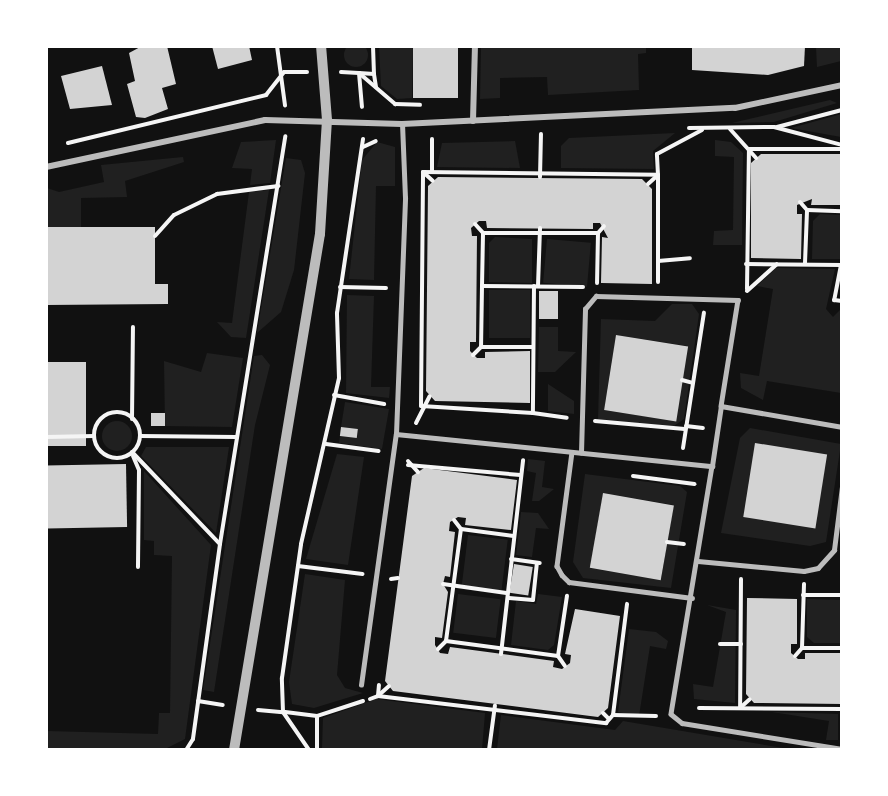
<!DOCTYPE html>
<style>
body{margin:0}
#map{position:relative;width:888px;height:796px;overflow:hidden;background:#111;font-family:"IBM Plex Sans",sans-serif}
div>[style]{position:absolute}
.green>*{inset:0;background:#202020;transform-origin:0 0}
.round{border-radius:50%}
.building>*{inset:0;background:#d3d3d3;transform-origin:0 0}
.path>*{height:4px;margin:-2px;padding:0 2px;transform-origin:2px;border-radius:2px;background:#f5f5f5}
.path>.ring{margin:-2px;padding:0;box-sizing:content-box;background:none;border:4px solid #f5f5f5;border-radius:50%}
.service>*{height:4.5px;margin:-2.25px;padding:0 2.25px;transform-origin:2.25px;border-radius:2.25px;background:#bcbcbc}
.minor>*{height:6px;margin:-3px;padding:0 3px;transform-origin:3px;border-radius:3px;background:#bcbcbc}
.tertiary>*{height:10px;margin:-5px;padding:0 5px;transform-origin:5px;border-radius:5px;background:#bcbcbc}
span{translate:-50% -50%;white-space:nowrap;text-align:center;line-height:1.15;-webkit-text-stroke:6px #fff;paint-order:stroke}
.frame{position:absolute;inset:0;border:48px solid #fff;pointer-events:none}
</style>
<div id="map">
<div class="green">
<i class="round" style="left:344px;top:43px;width:24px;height:24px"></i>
<i style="clip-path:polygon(379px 47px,413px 47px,412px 98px,397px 99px,381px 86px)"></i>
<i style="clip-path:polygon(481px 47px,646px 46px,646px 53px,638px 54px,639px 90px,548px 95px,547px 77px,500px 78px,500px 98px,480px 99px)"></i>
<i style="clip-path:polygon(816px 47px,841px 47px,841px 61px,817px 67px)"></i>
<i style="clip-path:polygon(830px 100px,837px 103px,774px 122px,732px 123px)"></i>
<i style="clip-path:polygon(841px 114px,841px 137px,791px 128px)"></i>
<i style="clip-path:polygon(675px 133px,653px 151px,654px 169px,561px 168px,561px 146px,569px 138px)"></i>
<i style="clip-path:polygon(276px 140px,270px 183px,250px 185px,252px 169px,232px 168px,241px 142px)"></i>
<i style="clip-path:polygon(715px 140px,731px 142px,743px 153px,742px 245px,713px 245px,714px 231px,733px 230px,734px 157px,715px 156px)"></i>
<i style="clip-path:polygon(515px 141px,520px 168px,437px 167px,442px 143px)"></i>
<i style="clip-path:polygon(377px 142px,395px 147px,395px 186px,376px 186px,374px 280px,349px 279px,362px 160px)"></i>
<i style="clip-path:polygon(183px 157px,184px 162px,125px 181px,127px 197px,81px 198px,81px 227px,47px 227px,47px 188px,59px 192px,104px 182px,101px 165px)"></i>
<i style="clip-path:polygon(286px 158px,301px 160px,305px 173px,294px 270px,281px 312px,257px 333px)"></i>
<i style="clip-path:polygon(269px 190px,246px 338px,231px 337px,217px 322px,232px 323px,249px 192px)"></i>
<i style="clip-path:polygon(820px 214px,841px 215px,841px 259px,812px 259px,813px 221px)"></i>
<i style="clip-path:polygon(495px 237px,532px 239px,532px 283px,489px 282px,489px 243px)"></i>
<i style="left:547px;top:239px;width:44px;height:44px;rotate:5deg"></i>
<i style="clip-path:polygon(776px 268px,835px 269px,826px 309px,833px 317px,841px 309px,841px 393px,767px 381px,763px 400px,741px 388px,740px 373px,759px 376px,773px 289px,757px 286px)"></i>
<i style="left:489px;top:290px;width:41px;height:48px"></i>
<i style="clip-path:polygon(347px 295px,374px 296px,371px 387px,390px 387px,389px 398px,346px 393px)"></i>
<i style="clip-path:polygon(evenodd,672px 304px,692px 304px,699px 314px,684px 419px,674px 426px,598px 419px,601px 319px,655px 321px,672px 304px,616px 335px,687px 346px,675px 421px,604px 410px,616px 335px)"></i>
<i style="clip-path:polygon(539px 327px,558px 327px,558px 351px,576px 352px,555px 372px,538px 372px)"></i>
<i style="clip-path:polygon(207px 353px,243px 358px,232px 427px,165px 426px,164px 361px,201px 372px)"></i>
<i style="clip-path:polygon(262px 355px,270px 365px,255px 425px,214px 692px,203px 690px,254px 356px)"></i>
<i style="clip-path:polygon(548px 384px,574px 401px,574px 414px,548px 411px)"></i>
<i style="clip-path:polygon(345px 402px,389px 409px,382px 449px,339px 443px,340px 436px,357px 438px,358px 429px,341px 427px)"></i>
<i class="round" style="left:102px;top:421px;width:30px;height:30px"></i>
<i style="clip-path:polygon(750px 428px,841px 444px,826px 542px,810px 546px,721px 533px,740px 438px)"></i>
<i style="clip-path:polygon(146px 447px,229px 447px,216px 533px,141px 456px)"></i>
<i style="clip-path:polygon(337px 454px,364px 457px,348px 565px,306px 559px)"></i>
<i style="clip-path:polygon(528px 459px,545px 461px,542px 487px,554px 489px,539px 501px,532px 501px,536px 473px,527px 471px)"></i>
<i style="clip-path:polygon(144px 471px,211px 545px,185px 739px,165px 749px,47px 749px,47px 731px,158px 734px,159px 713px,170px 713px,172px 556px,154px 555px,154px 541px,144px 540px)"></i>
<i style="clip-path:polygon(evenodd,585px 474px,680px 486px,687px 492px,671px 588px,583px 578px,573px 562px,585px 474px,603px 493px,673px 505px,661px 580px,590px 568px,603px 493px)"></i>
<i style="clip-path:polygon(521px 512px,538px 513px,549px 529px,536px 528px,532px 557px,516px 555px)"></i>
<i style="left:468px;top:535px;width:40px;height:51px;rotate:7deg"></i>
<i style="clip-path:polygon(305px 574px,345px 580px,337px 675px,345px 688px,363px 693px,314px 708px,292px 704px,289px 682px)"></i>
<i style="left:458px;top:594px;width:43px;height:39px;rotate:7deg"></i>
<i style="clip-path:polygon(538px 594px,562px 597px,554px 645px,548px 650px,511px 645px,516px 601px,536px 604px)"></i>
<i style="clip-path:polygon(807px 599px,841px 600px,841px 643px,814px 643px,807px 637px)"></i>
<i style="clip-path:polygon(707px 605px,736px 610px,735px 703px,694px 699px,693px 684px,713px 687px,726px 612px)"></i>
<i style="clip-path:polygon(629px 629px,656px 632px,668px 641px,666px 649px,650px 646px,639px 716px,618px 712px)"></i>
<i style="clip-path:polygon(376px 699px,485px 713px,482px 749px,322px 749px,323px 718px)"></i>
<i style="clip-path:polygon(772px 712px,838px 714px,838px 740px,826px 740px,829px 721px)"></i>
<i style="clip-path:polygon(501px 715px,615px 730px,623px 721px,789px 749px,497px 749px)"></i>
</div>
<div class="building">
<i style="clip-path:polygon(142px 46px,167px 46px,176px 84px,162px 88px,168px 109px,145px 118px,136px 117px,127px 84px,135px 81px,129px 53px)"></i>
<i style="clip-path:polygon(212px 46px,249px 46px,252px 60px,218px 69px)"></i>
<i style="left:413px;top:46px;width:45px;height:52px"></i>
<i style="clip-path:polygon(692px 46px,805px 46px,804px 66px,768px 75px,692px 70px)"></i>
<i style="clip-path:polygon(102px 66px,112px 105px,70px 109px,61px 76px)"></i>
<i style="clip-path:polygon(761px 154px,842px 154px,842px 205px,811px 205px,812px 199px,797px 205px,797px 214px,802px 214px,801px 259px,751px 258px,751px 163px)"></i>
<i style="clip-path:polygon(438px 177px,642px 179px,652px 189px,652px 284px,601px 283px,602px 237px,608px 238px,600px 223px,593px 223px,593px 229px,487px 228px,486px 221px,479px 221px,471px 228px,472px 236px,477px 236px,476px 342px,470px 342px,470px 351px,477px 358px,485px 358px,485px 352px,530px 351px,530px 403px,435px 401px,426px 391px,428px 186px)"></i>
<i style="clip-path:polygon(46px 227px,155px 227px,155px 284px,168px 284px,168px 304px,46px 305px)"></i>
<i style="left:539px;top:291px;width:19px;height:28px"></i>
<i style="left:616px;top:335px;width:73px;height:76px;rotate:9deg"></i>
<i style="left:46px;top:362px;width:40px;height:84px"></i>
<i style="left:151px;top:413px;width:14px;height:13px"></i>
<i style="left:341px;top:427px;width:17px;height:9px;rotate:7deg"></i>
<i style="left:755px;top:443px;width:73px;height:75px;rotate:9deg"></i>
<i style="left:126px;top:464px;width:63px;height:80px;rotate:89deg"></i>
<i style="clip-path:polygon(424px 468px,517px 480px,511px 530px,465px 525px,466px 518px,458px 517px,450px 522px,449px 531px,455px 532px,450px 577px,445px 576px,443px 584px,448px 592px,442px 638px,435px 637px,435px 645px,440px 653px,448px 654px,450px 647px,554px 661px,553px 667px,562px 669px,570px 663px,571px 655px,565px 654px,575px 609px,620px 616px,608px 708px,598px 717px,393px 691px,385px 681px,412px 476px)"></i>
<i style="left:603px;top:493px;width:72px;height:76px;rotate:10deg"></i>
<i style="left:514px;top:564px;width:19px;height:29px;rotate:9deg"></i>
<i style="clip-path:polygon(747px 598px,797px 599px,797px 644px,791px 644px,791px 653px,798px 659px,805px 659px,805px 653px,842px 653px,842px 704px,754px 703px,746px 694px)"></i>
</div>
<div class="path">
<i style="left:277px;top:46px;width:60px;rotate:82.3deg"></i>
<i style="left:373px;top:46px;width:28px;rotate:88deg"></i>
<i style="left:341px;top:72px;width:18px;rotate:3deg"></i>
<i style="left:359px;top:73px;width:34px;rotate:85deg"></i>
<i style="left:376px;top:87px;width:13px;rotate:-99deg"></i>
<i style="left:374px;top:74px;width:15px;rotate:-176deg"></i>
<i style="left:359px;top:73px;width:48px;rotate:40.7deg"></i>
<i style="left:395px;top:104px;width:25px;rotate:2deg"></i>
<i style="left:777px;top:127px;width:67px;rotate:-14.7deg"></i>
<i style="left:689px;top:128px;width:85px;rotate:-0.7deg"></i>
<i style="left:774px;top:127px;width:70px;rotate:14.8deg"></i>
<i style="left:730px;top:129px;width:39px;rotate:48deg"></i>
<i style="left:432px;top:139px;width:33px;rotate:90deg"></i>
<i style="left:68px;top:143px;width:204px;rotate:-13.6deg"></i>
<i style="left:266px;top:95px;width:29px;rotate:-52deg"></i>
<i style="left:284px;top:72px;width:23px"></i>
<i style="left:363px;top:147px;width:14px;rotate:-25deg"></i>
<i style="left:749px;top:149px;width:93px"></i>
<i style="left:423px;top:172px;width:13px;rotate:42deg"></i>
<i style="left:540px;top:177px;width:43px;rotate:-88.7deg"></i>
<i style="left:648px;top:184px;width:13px;rotate:-42deg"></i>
<i style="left:658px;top:175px;width:21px;rotate:-93deg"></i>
<i style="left:657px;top:154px;width:51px;rotate:-28.1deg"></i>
<i style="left:800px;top:202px;width:11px;rotate:49deg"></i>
<i style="left:475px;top:224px;width:12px;rotate:48deg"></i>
<i style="left:598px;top:233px;width:9px;rotate:-49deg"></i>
<i style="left:155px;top:236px;width:28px;rotate:-48deg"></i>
<i style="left:174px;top:215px;width:48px;rotate:-26deg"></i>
<i style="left:217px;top:194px;width:62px;rotate:-7.5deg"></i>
<i style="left:658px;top:261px;width:32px;rotate:-5deg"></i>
<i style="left:805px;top:263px;width:53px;rotate:-87.8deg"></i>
<i style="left:807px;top:210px;width:35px;rotate:2deg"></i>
<i style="left:746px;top:264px;width:96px;rotate:0.6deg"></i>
<i style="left:841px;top:265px;width:36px;rotate:101deg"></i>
<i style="left:834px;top:300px;width:8px;rotate:7deg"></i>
<i style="left:482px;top:286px;width:61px;rotate:90.9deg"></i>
<i style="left:481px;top:347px;width:52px"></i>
<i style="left:534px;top:286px;width:127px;rotate:90.5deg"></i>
<i style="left:533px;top:413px;width:34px;rotate:8deg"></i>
<i style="left:538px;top:286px;width:58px;rotate:-88deg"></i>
<i style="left:340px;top:287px;width:46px;rotate:1.2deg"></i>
<i style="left:583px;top:287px;width:101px;rotate:-179.4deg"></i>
<i style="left:482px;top:286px;width:53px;rotate:-88.9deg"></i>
<i style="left:483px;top:233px;width:115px"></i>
<i style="left:598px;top:233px;width:50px;rotate:91.1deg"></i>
<i style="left:747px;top:289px;width:140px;rotate:-89.2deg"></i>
<i style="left:747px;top:291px;width:40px;rotate:-42deg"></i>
<i style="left:473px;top:355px;width:11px;rotate:-45deg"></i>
<i style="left:682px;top:380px;width:11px;rotate:15deg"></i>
<i style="left:334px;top:395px;width:51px;rotate:10.2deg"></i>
<i class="ring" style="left:94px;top:412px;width:42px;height:42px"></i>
<i style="left:533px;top:413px;width:112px;rotate:-176.4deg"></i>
<i style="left:421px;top:406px;width:234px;rotate:-89.5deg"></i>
<i style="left:423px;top:172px;width:235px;rotate:0.7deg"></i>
<i style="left:658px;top:175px;width:107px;rotate:90deg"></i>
<i style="left:132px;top:419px;width:92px;rotate:-89.4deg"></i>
<i style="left:595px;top:421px;width:90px;rotate:5.1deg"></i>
<i style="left:416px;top:423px;width:30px;rotate:-63deg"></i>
<i style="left:686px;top:426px;width:17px;rotate:7deg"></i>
<i style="left:140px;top:436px;width:96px;rotate:0.6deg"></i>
<i style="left:46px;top:437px;width:48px;rotate:-1.2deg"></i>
<i style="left:326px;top:444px;width:53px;rotate:7.5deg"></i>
<i style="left:683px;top:448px;width:137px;rotate:-81.2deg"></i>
<i style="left:132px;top:452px;width:127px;rotate:46.3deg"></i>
<i style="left:220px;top:544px;width:197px;rotate:97.9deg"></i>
<i style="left:193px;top:739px;width:13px;rotate:122deg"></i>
<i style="left:133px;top:456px;width:15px;rotate:67deg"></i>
<i style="left:139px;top:470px;width:97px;rotate:90.6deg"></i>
<i style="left:408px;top:461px;width:15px;rotate:48deg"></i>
<i style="left:408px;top:465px;width:113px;rotate:5.1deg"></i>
<i style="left:633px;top:476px;width:62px;rotate:7.5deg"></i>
<i style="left:454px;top:520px;width:11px;rotate:52deg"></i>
<i style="left:667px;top:542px;width:17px;rotate:7deg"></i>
<i style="left:220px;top:544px;width:413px;rotate:-80.9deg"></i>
<i style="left:511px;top:559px;width:29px;rotate:8deg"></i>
<i style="left:298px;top:566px;width:65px;rotate:7deg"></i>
<i style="left:391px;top:579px;width:7px;rotate:-8deg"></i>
<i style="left:741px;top:579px;width:129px;rotate:90.4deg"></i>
<i style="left:740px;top:708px;width:13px;rotate:-42deg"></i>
<i style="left:443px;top:584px;width:64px;rotate:8.1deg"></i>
<i style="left:803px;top:595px;width:39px"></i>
<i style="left:509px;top:598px;width:24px;rotate:5deg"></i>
<i style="left:533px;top:600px;width:37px;rotate:-84deg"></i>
<i style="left:446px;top:641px;width:113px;rotate:7.6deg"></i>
<i style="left:558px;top:656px;width:61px;rotate:-81.5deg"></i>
<i style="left:720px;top:644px;width:21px"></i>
<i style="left:802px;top:648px;width:40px"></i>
<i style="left:438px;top:649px;width:11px;rotate:-45deg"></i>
<i style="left:446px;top:641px;width:113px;rotate:-82.4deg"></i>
<i style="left:461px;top:529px;width:53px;rotate:7.5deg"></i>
<i style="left:501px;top:654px;width:195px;rotate:-83.5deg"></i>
<i style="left:558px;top:656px;width:12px;rotate:55deg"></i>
<i style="left:795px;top:656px;width:11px;rotate:-49deg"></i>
<i style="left:802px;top:648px;width:64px;rotate:-88.2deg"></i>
<i style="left:389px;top:686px;width:15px;rotate:138deg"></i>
<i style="left:378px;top:696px;width:230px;rotate:6.8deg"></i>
<i style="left:606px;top:723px;width:11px;rotate:-49deg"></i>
<i style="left:613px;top:715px;width:112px;rotate:-82.8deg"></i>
<i style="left:370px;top:699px;width:9px;rotate:-21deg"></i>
<i style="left:378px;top:696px;width:11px;rotate:-85deg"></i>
<i style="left:198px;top:701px;width:25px;rotate:9deg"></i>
<i style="left:363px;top:701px;width:48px;rotate:161.9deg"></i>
<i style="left:317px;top:716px;width:34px;rotate:-173deg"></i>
<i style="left:283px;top:712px;width:34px;rotate:-92deg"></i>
<i style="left:282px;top:678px;width:135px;rotate:-81.9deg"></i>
<i style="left:301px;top:544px;width:170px;rotate:-77.1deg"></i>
<i style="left:339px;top:378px;width:65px;rotate:-91.8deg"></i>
<i style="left:337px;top:313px;width:176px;rotate:-81.5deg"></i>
<i style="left:699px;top:708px;width:143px;rotate:0.4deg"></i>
<i style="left:258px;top:710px;width:25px;rotate:5deg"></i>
<i style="left:283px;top:712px;width:46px;rotate:55.6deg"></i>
<i style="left:603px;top:713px;width:8px;rotate:45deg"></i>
<i style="left:613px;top:715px;width:43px;rotate:1.3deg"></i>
<i style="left:317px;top:716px;width:34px;rotate:90deg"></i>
<i style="left:489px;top:750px;width:45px;rotate:-82.4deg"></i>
</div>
<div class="service">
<i style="left:396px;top:434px;width:318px;rotate:5.8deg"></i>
<i style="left:712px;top:466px;width:61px;rotate:-81.5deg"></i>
<i style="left:721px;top:406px;width:123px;rotate:9.8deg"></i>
<i style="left:572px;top:452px;width:115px;rotate:97.5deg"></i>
<i style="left:557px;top:566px;width:10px;rotate:61deg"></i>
<i style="left:562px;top:575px;width:10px;rotate:45deg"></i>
<i style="left:569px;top:582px;width:124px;rotate:7.4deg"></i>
<i style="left:581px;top:453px;width:144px;rotate:-88.4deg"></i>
<i style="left:585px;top:309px;width:17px;rotate:-50deg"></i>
<i style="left:596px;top:296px;width:142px;rotate:1.6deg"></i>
<i style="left:738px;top:300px;width:107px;rotate:99.1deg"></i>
<i style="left:712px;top:466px;width:251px;rotate:99.4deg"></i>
<i style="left:671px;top:714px;width:14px;rotate:39deg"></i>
<i style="left:682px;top:723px;width:162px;rotate:9.2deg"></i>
<i style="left:698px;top:561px;width:106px;rotate:5.4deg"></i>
<i style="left:804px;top:571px;width:14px;rotate:-12deg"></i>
<i style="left:818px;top:568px;width:24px;rotate:-48deg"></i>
<i style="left:834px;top:550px;width:64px;rotate:-82.8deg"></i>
<i style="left:361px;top:685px;width:253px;rotate:-82.1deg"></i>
<i style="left:396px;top:434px;width:236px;rotate:-87.8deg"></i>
<i style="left:405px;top:198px;width:74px;rotate:-92.3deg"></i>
</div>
<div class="minor">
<i style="left:473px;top:121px;width:75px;rotate:-88.5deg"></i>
<i style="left:46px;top:167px;width:224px;rotate:-12.1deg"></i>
<i style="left:265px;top:120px;width:137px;rotate:1.7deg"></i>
<i style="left:402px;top:124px;width:333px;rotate:-2.8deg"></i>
<i style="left:735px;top:108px;width:109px;rotate:-12.1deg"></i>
</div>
<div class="tertiary">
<i style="left:234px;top:750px;width:523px;rotate:-80.54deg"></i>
<i style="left:320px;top:234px;width:114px;rotate:-86.5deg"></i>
<i style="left:327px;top:120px;width:74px;rotate:-94.6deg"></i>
</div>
<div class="frame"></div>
</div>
